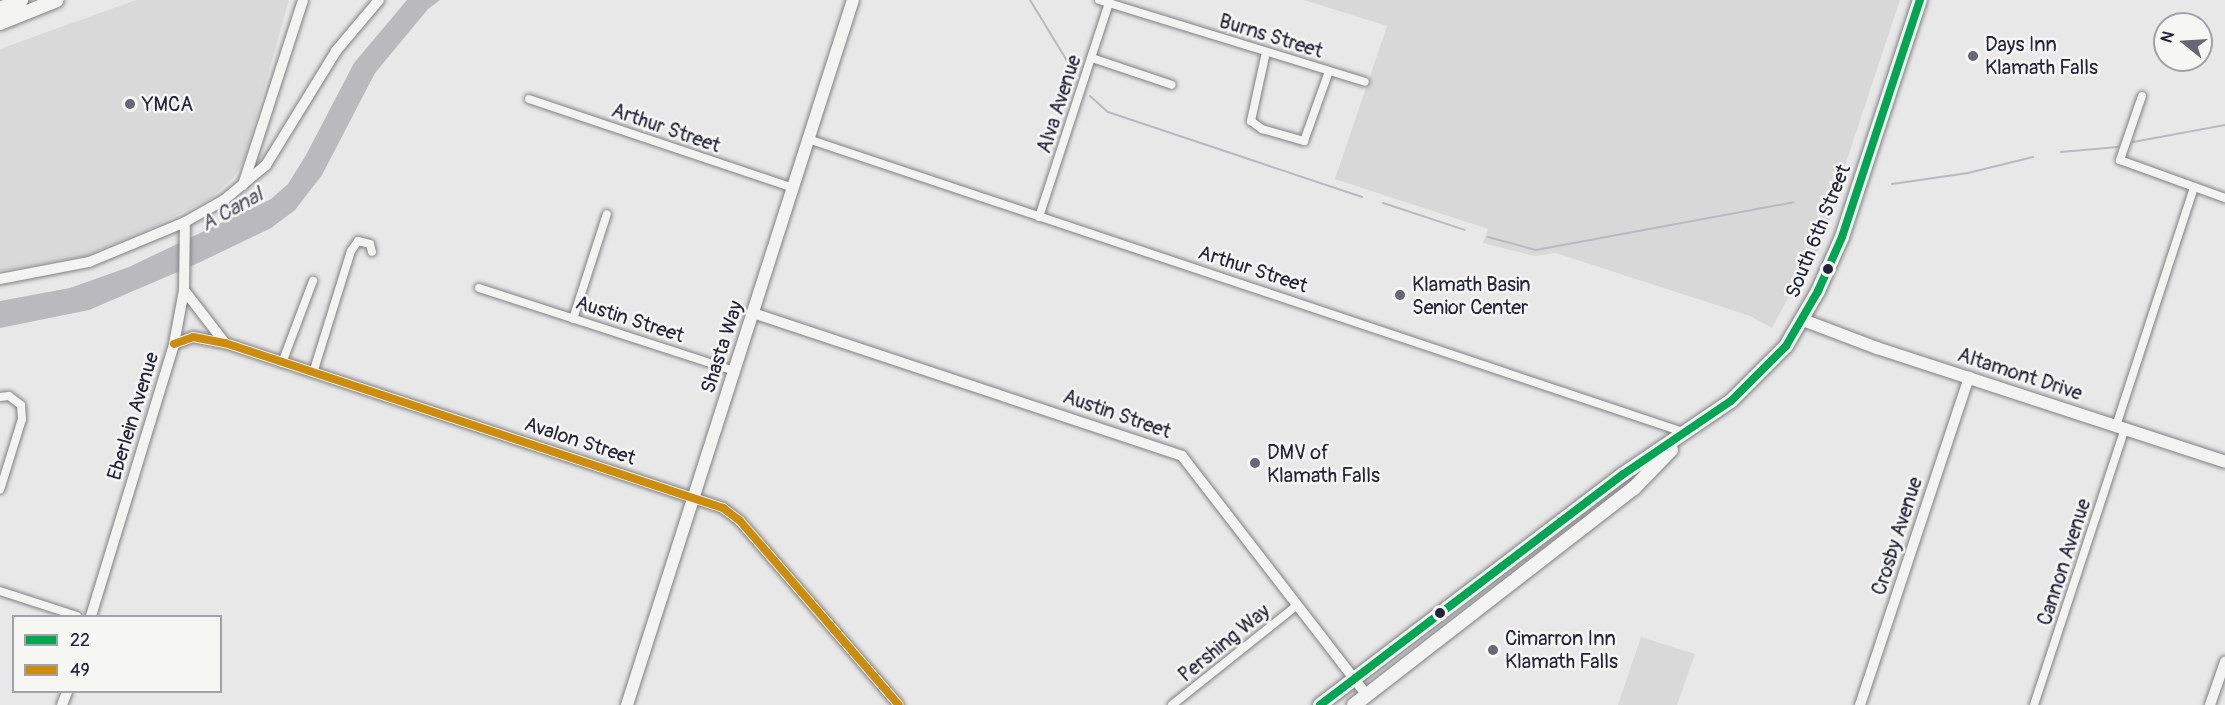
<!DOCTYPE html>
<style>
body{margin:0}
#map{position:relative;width:2225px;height:705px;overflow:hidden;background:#e8e8e8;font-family:Pangolin,sans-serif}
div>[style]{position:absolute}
.built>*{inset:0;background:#d8d8d9}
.green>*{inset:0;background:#d9d9da}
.water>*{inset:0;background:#b9b9be}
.stream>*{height:2px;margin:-1px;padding:0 1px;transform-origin:1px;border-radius:1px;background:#b9b9be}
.roads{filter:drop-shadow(0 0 2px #808084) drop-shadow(0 0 2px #808084)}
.minor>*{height:8px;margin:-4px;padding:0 4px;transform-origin:4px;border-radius:4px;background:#f3f3f1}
.tertiary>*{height:10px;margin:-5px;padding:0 5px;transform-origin:5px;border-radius:5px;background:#f3f3f1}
.secondary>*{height:12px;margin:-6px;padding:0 6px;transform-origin:6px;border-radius:6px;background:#f3f3f1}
.primary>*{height:14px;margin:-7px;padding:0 7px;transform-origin:7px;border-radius:7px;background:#f3f3f1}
.bus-1>*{height:8px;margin:-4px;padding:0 4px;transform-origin:4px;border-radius:4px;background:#00a651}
.bus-2>*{height:8px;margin:-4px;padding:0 4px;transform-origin:4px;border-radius:4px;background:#cc8c0c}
.dots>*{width:16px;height:16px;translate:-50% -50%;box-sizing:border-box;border:3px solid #f6f6f2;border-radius:50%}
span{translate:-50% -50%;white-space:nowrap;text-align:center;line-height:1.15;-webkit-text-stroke:5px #f6f6f2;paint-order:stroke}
.street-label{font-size:20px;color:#22223b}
.poi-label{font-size:20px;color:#22223b}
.left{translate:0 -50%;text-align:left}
.water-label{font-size:21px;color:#565668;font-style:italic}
.legend{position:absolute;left:12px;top:615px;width:210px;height:78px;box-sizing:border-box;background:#f6f6f2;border:2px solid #a1a1a9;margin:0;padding:8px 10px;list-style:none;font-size:18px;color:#22223b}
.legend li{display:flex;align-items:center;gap:12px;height:30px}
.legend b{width:30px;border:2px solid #a1a1a9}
.north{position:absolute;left:2153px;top:12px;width:60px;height:60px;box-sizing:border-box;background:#f6f6f2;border:2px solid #a1a1a9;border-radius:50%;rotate:288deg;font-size:16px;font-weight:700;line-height:24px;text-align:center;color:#22223b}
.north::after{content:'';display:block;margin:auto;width:21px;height:27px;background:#676778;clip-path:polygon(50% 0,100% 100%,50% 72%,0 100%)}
</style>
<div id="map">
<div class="built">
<i style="clip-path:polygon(1304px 0,1900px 0,1844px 169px,1843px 186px,1816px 257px,1797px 294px,1788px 298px,1772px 328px,1750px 316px,1556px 253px,1534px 256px,1483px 243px,1488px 229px,1335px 179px,1387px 26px)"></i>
</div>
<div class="green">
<i style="clip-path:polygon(136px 0,289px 0,244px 160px,234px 177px,211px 198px,157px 225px,85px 256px,0 271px,0 49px)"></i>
<i style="clip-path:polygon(1641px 637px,1695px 654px,1677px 705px,1618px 705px)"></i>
</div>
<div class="water">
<i style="clip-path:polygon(407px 0,440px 0,428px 9px,375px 73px,322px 175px,295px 210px,271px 228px,194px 265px,89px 310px,0 328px,0 301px,70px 288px,129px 267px,271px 199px,288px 184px,306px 155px,354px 63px)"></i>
</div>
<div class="stream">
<i style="left:1030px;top:0;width:84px;rotate:58.6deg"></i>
<i style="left:1090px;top:96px;width:24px;rotate:42deg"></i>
<i style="left:1108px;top:112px;width:268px;rotate:18.5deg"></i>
<i style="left:2133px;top:142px;width:94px;rotate:-10.5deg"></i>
<i style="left:2061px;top:152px;width:57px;rotate:-5deg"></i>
<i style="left:1892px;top:184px;width:77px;rotate:-8.2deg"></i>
<i style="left:1968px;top:173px;width:67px;rotate:-13.8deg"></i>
<i style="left:1383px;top:203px;width:86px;rotate:18.2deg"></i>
<i style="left:1488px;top:237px;width:50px;rotate:15.2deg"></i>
<i style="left:1536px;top:250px;width:262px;rotate:-10.5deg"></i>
</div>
<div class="roads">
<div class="minor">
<i style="left:1099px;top:0;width:278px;rotate:17.1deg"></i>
<i style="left:1266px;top:52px;width:71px;rotate:102.3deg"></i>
<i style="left:1251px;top:121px;width:14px;rotate:36deg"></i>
<i style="left:1262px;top:129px;width:44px;rotate:15.9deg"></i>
<i style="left:1304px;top:141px;width:74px;rotate:-70.3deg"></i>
<i style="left:1092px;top:58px;width:84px;rotate:18.6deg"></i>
<i style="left:2142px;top:96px;width:68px;rotate:109deg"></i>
<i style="left:2120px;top:160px;width:112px;rotate:19.9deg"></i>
<i style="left:529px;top:99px;width:279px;rotate:18.6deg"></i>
<i style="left:808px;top:139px;width:926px;rotate:18.51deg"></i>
<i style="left:1039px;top:217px;width:228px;rotate:-71.9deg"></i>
<i style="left:479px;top:288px;width:268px;rotate:18deg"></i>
<i style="left:573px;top:319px;width:110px;rotate:-72.1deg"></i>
<i style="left:282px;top:363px;width:88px;rotate:-69.3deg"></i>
<i style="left:313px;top:373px;width:128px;rotate:-72.7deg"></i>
<i style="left:351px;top:251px;width:12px;rotate:-55deg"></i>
<i style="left:358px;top:241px;width:12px;rotate:14deg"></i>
<i style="left:370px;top:244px;width:8px;rotate:76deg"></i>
<i style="left:0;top:397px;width:9px;rotate:-6deg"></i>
<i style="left:9px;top:396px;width:15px;rotate:37deg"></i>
<i style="left:21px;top:405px;width:14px;rotate:86deg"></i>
<i style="left:22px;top:419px;width:74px;rotate:107.2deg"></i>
<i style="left:2116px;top:426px;width:250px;rotate:-71.9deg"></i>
<i style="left:0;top:591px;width:81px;rotate:18deg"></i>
<i style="left:1172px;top:705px;width:159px;rotate:-38.6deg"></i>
<i style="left:2034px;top:705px;width:291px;rotate:-71.8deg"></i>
</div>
<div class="tertiary">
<i style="left:243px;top:185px;width:194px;rotate:-72deg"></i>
<i style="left:0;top:279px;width:91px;rotate:-10.8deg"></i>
<i style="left:89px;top:262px;width:104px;rotate:-22.6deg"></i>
<i style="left:185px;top:222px;width:45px;rotate:-29.4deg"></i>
<i style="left:224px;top:200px;width:55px;rotate:-39.8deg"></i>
<i style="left:266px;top:165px;width:134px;rotate:-58.4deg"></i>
<i style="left:336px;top:51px;width:67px;rotate:-49.9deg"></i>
<i style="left:184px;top:290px;width:67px;rotate:52.3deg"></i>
<i style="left:753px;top:313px;width:452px;rotate:18.4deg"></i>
<i style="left:1182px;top:456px;width:302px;rotate:52.3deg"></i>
<i style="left:174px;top:344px;width:20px;rotate:-20deg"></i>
<i style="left:193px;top:337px;width:33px;rotate:11deg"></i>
<i style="left:225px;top:343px;width:525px;rotate:18.33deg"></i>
<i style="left:723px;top:508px;width:21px;rotate:37deg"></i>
<i style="left:740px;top:521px;width:243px;rotate:49.2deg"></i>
<i style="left:91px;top:616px;width:284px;rotate:-73deg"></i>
<i style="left:174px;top:344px;width:55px;rotate:-79.5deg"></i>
<i style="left:184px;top:290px;width:68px;rotate:-89.2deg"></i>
<i style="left:62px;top:705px;width:14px;rotate:-69deg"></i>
<i style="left:1860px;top:705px;width:346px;rotate:-71.6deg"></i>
<i style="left:2210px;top:705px;width:46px;rotate:-70.8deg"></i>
</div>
<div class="secondary">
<i style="left:1803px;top:320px;width:79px;rotate:20.7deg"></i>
<i style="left:1877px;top:348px;width:366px;rotate:18.1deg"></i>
<i style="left:627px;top:705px;width:740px;rotate:-72.23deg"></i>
</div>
<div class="primary">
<i style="left:0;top:9px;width:23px;rotate:-23deg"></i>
<i style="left:0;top:23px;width:61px;rotate:-22deg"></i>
<i style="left:1320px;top:705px;width:380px;rotate:-37.3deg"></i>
<i style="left:1622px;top:475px;width:132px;rotate:-34.2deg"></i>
<i style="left:1731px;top:401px;width:78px;rotate:-45deg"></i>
<i style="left:1786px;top:346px;width:64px;rotate:-59.8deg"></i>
<i style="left:1818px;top:291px;width:59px;rotate:-66deg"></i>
<i style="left:1842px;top:237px;width:250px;rotate:-71.8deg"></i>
<i style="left:1354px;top:705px;width:354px;rotate:-37.8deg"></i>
<i style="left:1634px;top:488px;width:53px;rotate:-45.8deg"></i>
</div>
</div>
<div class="bus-1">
<i style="left:1320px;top:705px;width:380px;rotate:-37.3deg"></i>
<i style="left:1622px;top:475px;width:132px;rotate:-34.2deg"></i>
<i style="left:1731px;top:401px;width:78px;rotate:-45deg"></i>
<i style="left:1786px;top:346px;width:64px;rotate:-59.8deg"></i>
<i style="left:1818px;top:291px;width:59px;rotate:-66deg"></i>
<i style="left:1842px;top:237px;width:250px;rotate:-71.8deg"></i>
</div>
<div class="bus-2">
<i style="left:174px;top:344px;width:20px;rotate:-20deg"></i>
<i style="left:193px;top:337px;width:33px;rotate:11deg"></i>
<i style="left:225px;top:343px;width:525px;rotate:18.33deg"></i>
<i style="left:723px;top:508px;width:21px;rotate:37deg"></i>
<i style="left:740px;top:521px;width:243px;rotate:49.2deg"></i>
</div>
<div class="dots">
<i style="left:1973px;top:56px;background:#676778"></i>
<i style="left:130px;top:104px;background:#676778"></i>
<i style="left:1828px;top:269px;background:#22223b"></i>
<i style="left:1400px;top:295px;background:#676778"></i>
<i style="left:1255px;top:463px;background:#676778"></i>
<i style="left:1440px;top:613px;background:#22223b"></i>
<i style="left:1493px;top:650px;background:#676778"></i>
</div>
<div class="street-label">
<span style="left:1271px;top:36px;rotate:17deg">Burns Street</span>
<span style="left:1059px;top:104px;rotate:-72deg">Alva Avenue</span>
<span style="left:666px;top:128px;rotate:19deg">Arthur Street</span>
<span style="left:1818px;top:231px;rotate:-68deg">South 6th Street</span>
<span style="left:1253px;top:269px;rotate:18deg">Arthur Street</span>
<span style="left:630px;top:319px;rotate:18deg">Austin Street</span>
<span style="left:722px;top:347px;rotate:-72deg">Shasta Way</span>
<span style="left:2020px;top:374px;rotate:18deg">Altamont Drive</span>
<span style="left:1117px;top:414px;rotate:19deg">Austin Street</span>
<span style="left:133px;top:416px;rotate:-73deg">Eberlein Avenue</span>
<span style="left:580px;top:441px;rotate:18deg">Avalon Street</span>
<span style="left:1897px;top:536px;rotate:-72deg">Crosby Avenue</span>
<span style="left:2064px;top:562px;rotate:-72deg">Cannon Avenue</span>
<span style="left:1224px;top:643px;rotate:-39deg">Pershing Way</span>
</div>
<div class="poi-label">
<span class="left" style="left:1985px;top:56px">Days Inn<br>Klamath Falls</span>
<span class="left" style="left:142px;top:104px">YMCA</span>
<span class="left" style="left:1412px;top:296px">Klamath Basin<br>Senior Center</span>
<span class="left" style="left:1267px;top:464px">DMV of<br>Klamath Falls</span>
<span class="left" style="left:1505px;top:650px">Cimarron Inn<br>Klamath Falls</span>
</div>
<div class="water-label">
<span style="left:232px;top:210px;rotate:-29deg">A Canal</span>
</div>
<ul class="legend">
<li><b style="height:8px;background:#00a651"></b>22</li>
<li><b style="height:8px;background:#cc8c0c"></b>49</li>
</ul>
<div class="north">N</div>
</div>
